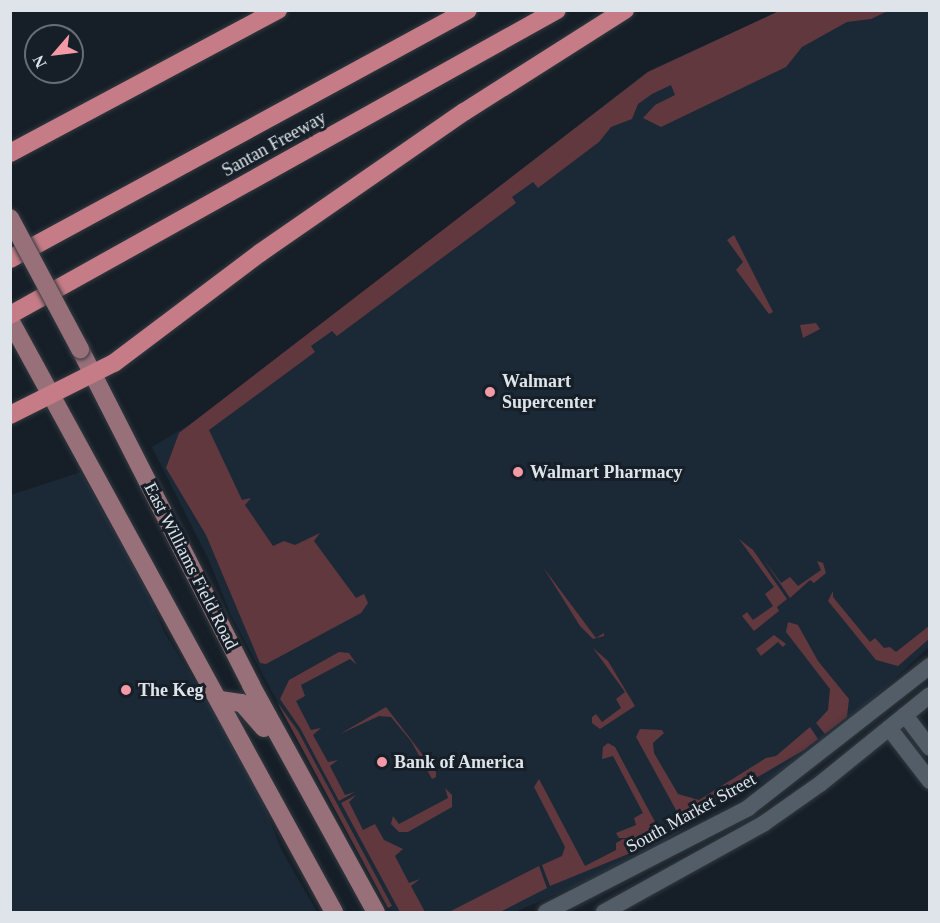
<!DOCTYPE html>
<style>
body{margin:0}
#map{position:relative;width:940px;height:923px;overflow:hidden;background:#161f27;font-family:"Times New Roman",serif}
div>[style]{position:absolute}
.built>*{inset:0;background:#1b2936}
.green>*{inset:0;background:#60383e}
.roads{filter:drop-shadow(0 0 2px #333940) drop-shadow(0 0 2px #333940)}
.minor>*{height:16px;margin:-8px;padding:0 8px;transform-origin:8px;border-radius:8px;background:#525d67}
.major>*{height:18px;margin:-9px;padding:0 9px;transform-origin:9px;border-radius:9px;background:#98707a}
.highway>*{height:18px;margin:-9px;padding:0 9px;transform-origin:9px;border-radius:9px;background:#c67c86}
.bridges{filter:drop-shadow(0 0 2px #333940) drop-shadow(0 0 2px #333940)}
.major-bridge>*{height:18px;margin:-9px;padding:0 9px;transform-origin:9px;border-radius:9px;background:#98707a}
.dots>*{width:16px;height:16px;translate:-50% -50%;box-sizing:border-box;border:3px solid #161f27;border-radius:50%}
span{translate:-50% -50%;white-space:nowrap;text-align:center;line-height:1.15;-webkit-text-stroke:6px #161f27;paint-order:stroke}
.street-label{font-size:18px;color:#dee4ea}
.poi-label{font-size:18px;color:#dee4ea;font-weight:700}
.left{translate:0 -50%;text-align:left}
.frame{position:absolute;inset:0;border:12px solid #dee4ea;pointer-events:none}
.north{position:absolute;left:24px;top:24px;width:60px;height:60px;box-sizing:border-box;background:#161f27;border:2px solid #666e75;border-radius:50%;rotate:242deg;font-size:16px;font-weight:700;line-height:24px;text-align:center;color:#dee4ea}
.north::after{content:'';display:block;margin:auto;width:21px;height:27px;background:#f49aa6;clip-path:polygon(50% 0,100% 100%,50% 72%,0 100%)}
</style>
<div id="map">
<div class="built">
<i style="clip-path:polygon(780px 11px,929px 11px,929px 647px,849px 721px,789px 768px,694px 821px,659px 846px,589px 880px,515px 912px,390px 912px,231px 615px,208px 558px,152px 447px,192px 423px,330px 319px,648px 71px)"></i>
<i style="clip-path:polygon(81px 472px,145px 586px,164px 632px,224px 729px,262px 799px,281px 849px,317px 912px,11px 912px,11px 495px)"></i>
</div>
<div class="green">
<i style="clip-path:polygon(779px 11px,888px 11px,871px 19px,847px 22px,802px 47px,786px 67px,661px 127px,643px 118px,655px 105px,675px 95px,671px 85px,652px 94px,638px 104px,632px 119px,611px 127px,599px 142px,538px 188px,533px 182px,512px 197px,516px 203px,337px 336px,332px 331px,311px 346px,315px 352px,209px 430px,242px 500px,251px 498px,245px 505px,273px 546px,284px 541px,295px 545px,320px 533px,314px 541px,356px 598px,364px 594px,368px 603px,361px 613px,266px 664px,260px 663px,206px 535px,166px 468px,179px 433px,648px 72px)"></i>
<i style="clip-path:polygon(734px 235px,773px 312px,769px 314px,736px 270px,743px 262px,727px 240px)"></i>
<i style="clip-path:polygon(816px 323px,820px 329px,803px 338px,800px 325px)"></i>
<i style="clip-path:polygon(739px 539px,753px 550px,787px 599px,777px 607px,779px 611px,754px 631px,742px 616px,747px 612px,753px 620px,773px 606px,765px 594px,774px 587px)"></i>
<i style="clip-path:polygon(762px 557px,781px 583px,790px 577px,798px 586px,821px 570px,817px 561px,823px 563px,826px 573px,814px 583px,810px 580px,790px 598px)"></i>
<i style="clip-path:polygon(543px 567px,596px 638px,604px 633px,604px 636px,593px 639px,580px 626px)"></i>
<i style="clip-path:polygon(833px 591px,833px 597px,870px 642px,875px 638px,884px 648px,890px 647px,896px 652px,929px 626px,929px 639px,898px 666px,876px 660px,828px 601px)"></i>
<i style="clip-path:polygon(788px 622px,798px 625px,818px 661px,849px 699px,847px 717px,825px 734px,816px 723px,828px 710px,830px 689px,786px 632px)"></i>
<i style="clip-path:polygon(774px 635px,786px 644px,783px 647px,778px 642px,761px 656px,756px 649px)"></i>
<i style="clip-path:polygon(593px 648px,608px 661px,635px 706px,600px 729px,592px 723px,592px 717px,596px 714px,602px 722px,621px 708px,616px 699px,625px 692px)"></i>
<i style="clip-path:polygon(339px 652px,349px 653px,357px 665px,350px 659px,301px 685px,305px 696px,296px 701px,311px 730px,321px 728px,313px 735px,328px 762px,338px 760px,330px 766px,345px 795px,355px 792px,339px 801px,300px 728px,280px 699px,289px 680px)"></i>
<i style="clip-path:polygon(277px 702px,298px 731px,392px 906px,388px 908px)"></i>
<i style="clip-path:polygon(386px 707px,436px 772px,436px 777px,432px 779px,411px 741px,391px 717px,379px 716px,340px 734px)"></i>
<i style="clip-path:polygon(810px 727px,818px 739px,804px 750px,691px 816px,676px 810px,636px 737px,640px 729px,662px 730px,664px 733px,653px 743px,654px 753px,678px 794px,699px 800px,766px 758px,776px 756px)"></i>
<i style="clip-path:polygon(608px 743px,615px 747px,662px 835px,656px 843px,641px 848px,636px 838px,619px 838px,616px 833px,636px 825px,634px 818px,643px 813px,613px 756px,602px 759px,603px 747px)"></i>
<i style="clip-path:polygon(539px 779px,585px 866px,616px 850px,616px 843px,623px 839px,633px 841px,638px 850px,550px 886px,542px 865px,562px 856px,565px 847px,534px 787px)"></i>
<i style="clip-path:polygon(445px 788px,452px 795px,452px 807px,408px 832px,399px 832px,391px 824px,393px 816px,399px 824px,448px 798px)"></i>
<i style="clip-path:polygon(356px 795px,349px 802px,363px 830px,375px 824px,384px 840px,403px 849px,395px 856px,409px 883px,420px 879px,411px 886px,425px 912px,400px 912px,341px 803px)"></i>
<i style="clip-path:polygon(539px 866px,547px 888px,500px 912px,449px 912px)"></i>
</div>
<div class="roads">
<div class="minor">
<i style="left:905px;top:715px;width:41px;rotate:52.9deg"></i>
<i style="left:889px;top:728px;width:67px;rotate:52.3deg"></i>
<i style="left:546px;top:912px;width:227px;rotate:-27.2deg"></i>
<i style="left:748px;top:808px;width:231px;rotate:-38deg"></i>
<i style="left:604px;top:912px;width:182px;rotate:-29deg"></i>
<i style="left:763px;top:824px;width:70px;rotate:-35.1deg"></i>
<i style="left:820px;top:784px;width:141px;rotate:-39deg"></i>
</div>
<div class="major">
<i style="left:10px;top:320px;width:675px;rotate:61.31deg"></i>
<i style="left:80px;top:349px;width:377px;rotate:63deg"></i>
<i style="left:251px;top:685px;width:259px;rotate:61.2deg"></i>
<i style="left:220px;top:700px;width:22px;rotate:8deg"></i>
<i style="left:242px;top:703px;width:33px;rotate:49deg"></i>
</div>
<div class="highway">
<i style="left:10px;top:153px;width:304px;rotate:-28.1deg"></i>
<i style="left:10px;top:259px;width:521px;rotate:-28.53deg"></i>
<i style="left:10px;top:315px;width:626px;rotate:-29.14deg"></i>
<i style="left:10px;top:415px;width:116px;rotate:-26.6deg"></i>
<i style="left:114px;top:363px;width:183px;rotate:-37deg"></i>
<i style="left:260px;top:253px;width:248px;rotate:-34.7deg"></i>
<i style="left:464px;top:112px;width:191px;rotate:-32.4deg"></i>
</div>
</div>
<div class="bridges">
<div class="major-bridge">
<i style="left:10px;top:218px;width:149px;rotate:61.9deg"></i>
</div>
</div>
<div class="dots">
<i style="left:490px;top:392px;background:#f49aa6"></i>
<i style="left:518px;top:472px;background:#f49aa6"></i>
<i style="left:126px;top:690px;background:#f49aa6"></i>
<i style="left:382px;top:762px;background:#f49aa6"></i>
</div>
<div class="street-label">
<span style="left:274px;top:144px;rotate:-29deg">Santan Freeway</span>
<span style="left:191px;top:566px;rotate:63deg">East Williams Field Road</span>
<span style="left:691px;top:813px;rotate:-29deg">South Market Street</span>
</div>
<div class="poi-label">
<span class="left" style="left:502px;top:392px">Walmart<br>Supercenter</span>
<span class="left" style="left:530px;top:472px">Walmart Pharmacy</span>
<span class="left" style="left:138px;top:690px">The Keg</span>
<span class="left" style="left:394px;top:762px">Bank of America</span>
</div>
<div class="frame"></div>
<div class="north">N</div>
</div>
